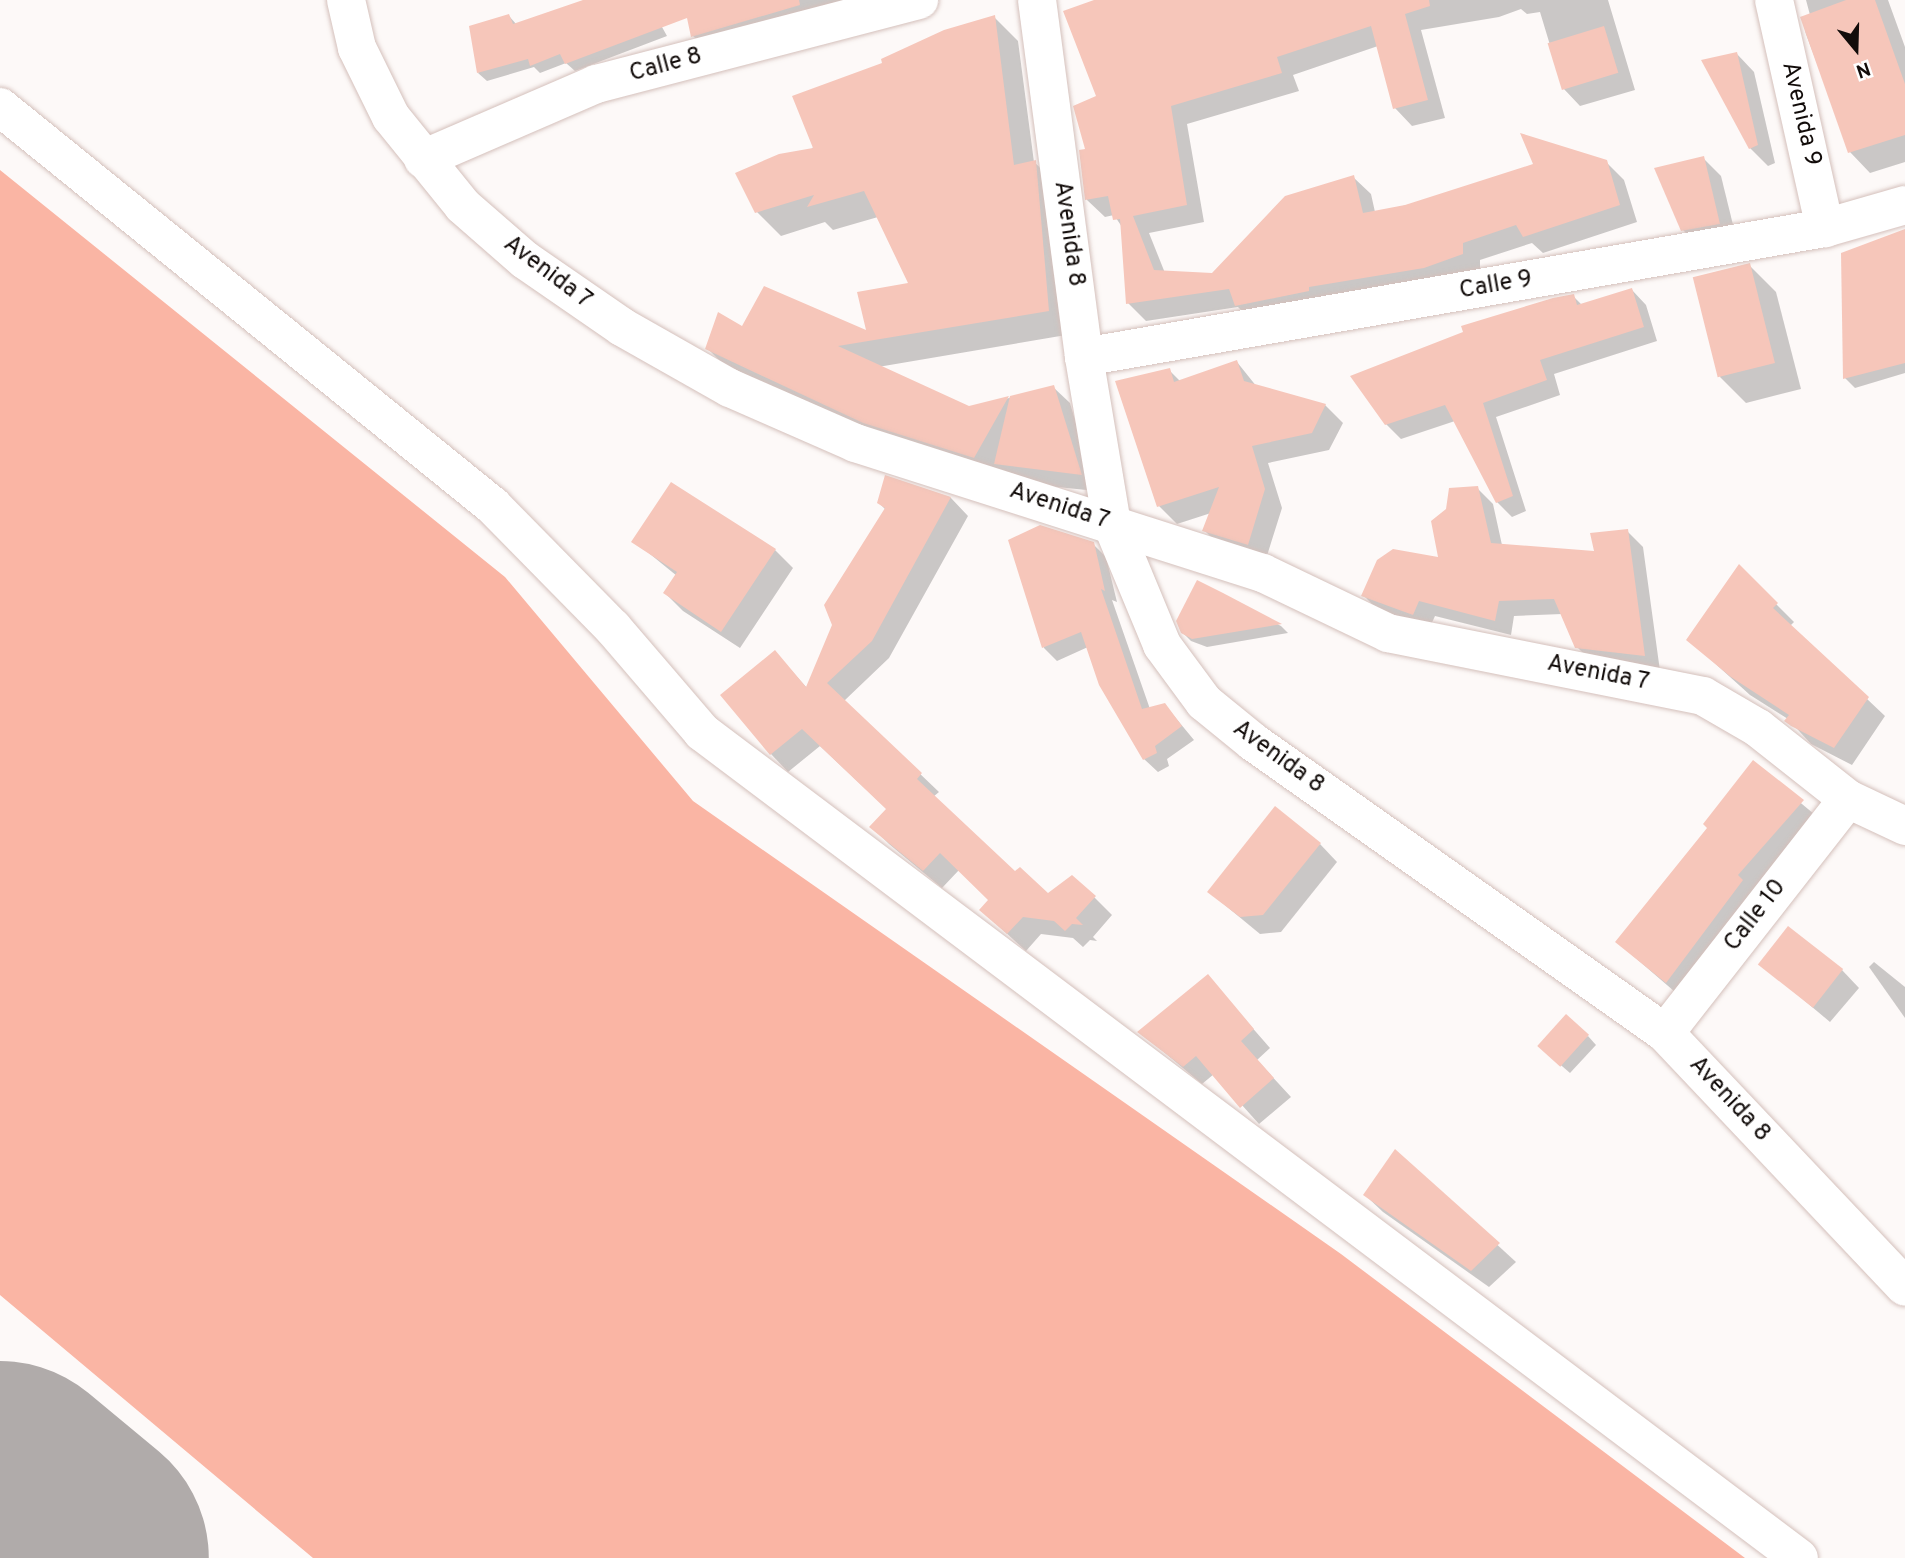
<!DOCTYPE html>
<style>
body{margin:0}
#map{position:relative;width:1905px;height:1558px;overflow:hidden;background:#fdf9f8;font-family:Overpass,sans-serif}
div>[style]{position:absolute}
.green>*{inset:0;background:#fab5a4}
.shadow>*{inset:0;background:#0003}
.runway>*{height:276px;margin:-138px;padding:0 138px;transform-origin:138px;border-radius:138px;background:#b0abaa}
.building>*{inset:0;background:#f6c6ba;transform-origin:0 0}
.roads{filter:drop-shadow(0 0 2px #d4c0bb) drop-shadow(0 0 2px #d4c0bb)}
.minor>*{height:38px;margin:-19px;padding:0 19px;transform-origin:19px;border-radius:19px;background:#fff}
span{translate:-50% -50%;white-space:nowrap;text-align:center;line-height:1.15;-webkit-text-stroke:5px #fff;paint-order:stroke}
.street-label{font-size:24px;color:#120c0a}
.north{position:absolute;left:1821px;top:14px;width:70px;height:70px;-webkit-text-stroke:5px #fff;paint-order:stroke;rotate:161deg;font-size:19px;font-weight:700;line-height:28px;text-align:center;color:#120c0a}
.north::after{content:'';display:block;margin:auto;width:24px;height:32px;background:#120c0a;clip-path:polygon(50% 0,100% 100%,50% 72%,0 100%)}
</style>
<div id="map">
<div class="green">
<i style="clip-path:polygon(0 170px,505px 577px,693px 801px,1341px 1254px,1745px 1558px,313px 1558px,0 1295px)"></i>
</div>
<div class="shadow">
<i style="clip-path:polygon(585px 0,647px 0,667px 36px,575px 71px,566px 63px,540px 73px,534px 67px,487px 81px,478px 73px,509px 16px,517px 25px)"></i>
<i style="clip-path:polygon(684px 0,879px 0,706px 48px,693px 36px)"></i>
<i style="clip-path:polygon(1099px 0,1608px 0,1635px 90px,1580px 106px,1563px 88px,1540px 12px,1527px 14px,1521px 9px,1499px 17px,1421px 30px,1445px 118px,1412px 126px,1395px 108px,1378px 46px,1293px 75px,1299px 91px,1187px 124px,1204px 222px,1149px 233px,1165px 273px,1213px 275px,1353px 177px,1371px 194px,1375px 212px,1606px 162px,1624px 180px,1637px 222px,1543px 253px,1532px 243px,1480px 260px,1480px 272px,1254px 323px,1238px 307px,1146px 321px,1128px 303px,1122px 227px,1114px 215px,1105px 217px,1087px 200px,1087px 150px,1098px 97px)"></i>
<i style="clip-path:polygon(1806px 0,1888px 0,1905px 47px,1905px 162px,1870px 173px,1850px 152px,1806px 34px,1802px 18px,1810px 15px)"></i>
<i style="clip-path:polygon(994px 17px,1018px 41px,1034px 162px,1059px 185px,1072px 334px,878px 367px,969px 408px,1053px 387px,1070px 403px,1096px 491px,998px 481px,731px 372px,707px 348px,742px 328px,868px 333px,910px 285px,878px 217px,833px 230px,825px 222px,781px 236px,757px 212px,885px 64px)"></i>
<i style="clip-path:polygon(1737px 54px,1754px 72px,1775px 163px,1768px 166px,1750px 148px)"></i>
<i style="clip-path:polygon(1703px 158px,1721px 176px,1737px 241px,1701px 248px,1683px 230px)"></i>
<i style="clip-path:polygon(1905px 233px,1905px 373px,1855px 388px,1845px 378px)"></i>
<i style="clip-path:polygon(1749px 265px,1776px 292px,1801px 389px,1746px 403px,1720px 377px)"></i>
<i style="clip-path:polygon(1632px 290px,1646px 305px,1657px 341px,1554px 374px,1560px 395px,1496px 417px,1526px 511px,1512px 517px,1497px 502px,1455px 421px,1401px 439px,1386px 424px,1573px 296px,1583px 306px)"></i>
<i style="clip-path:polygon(1237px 362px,1257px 387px,1325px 405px,1343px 423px,1329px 450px,1268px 463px,1282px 508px,1265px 562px,1222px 548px,1204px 530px,1211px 513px,1177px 524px,1159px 506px,1169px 370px,1181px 382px)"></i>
<i style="clip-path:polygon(886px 478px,951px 498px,968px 516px,889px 658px,844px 701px,939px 792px,933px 797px,1015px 874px,1048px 895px,1072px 877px,1095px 898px,1112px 915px,1093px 937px,1097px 941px,1090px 940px,1083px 947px,1073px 938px,1041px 934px,1026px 951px,981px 910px,991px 900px,959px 870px,942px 888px,889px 844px,872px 827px,888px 810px,820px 746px,788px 772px,771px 754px,775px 652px,807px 688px,886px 510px,879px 503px)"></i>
<i style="clip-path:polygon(1477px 488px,1493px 504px,1502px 545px,1597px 553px,1627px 531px,1643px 547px,1660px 671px,1593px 663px,1577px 647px,1562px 614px,1514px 616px,1511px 635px,1435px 616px,1429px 629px,1379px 611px,1363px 595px,1440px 559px)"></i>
<i style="clip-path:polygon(634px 541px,775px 550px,793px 568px,740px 648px,683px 611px,665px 593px,677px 576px)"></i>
<i style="clip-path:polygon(1010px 541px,1093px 544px,1106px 557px,1117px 602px,1112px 600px,1150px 709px,1165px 705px,1194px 740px,1167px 759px,1169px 766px,1158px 772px,1144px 759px,1088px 647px,1057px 661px,1044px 648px)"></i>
<i style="clip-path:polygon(1739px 567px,1794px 622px,1790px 626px,1885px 716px,1852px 765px,1811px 744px,1788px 719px,1750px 695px,1689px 640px)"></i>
<i style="clip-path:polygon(1197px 582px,1281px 626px,1288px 633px,1207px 647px,1191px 641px,1182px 632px)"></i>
<i style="clip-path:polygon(1753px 763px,1826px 824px,1689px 1004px,1617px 942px,1709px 828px)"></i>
<i style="clip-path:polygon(1320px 844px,1337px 862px,1281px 932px,1260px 934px,1209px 892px)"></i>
<i style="clip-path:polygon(1874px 962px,1905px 987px,1905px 1018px,1869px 967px)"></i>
<i style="clip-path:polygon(1762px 965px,1842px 970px,1859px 988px,1830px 1022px)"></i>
<i style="clip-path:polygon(1208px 977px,1270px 1048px,1257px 1060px,1291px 1097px,1259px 1124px,1214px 1074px,1202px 1084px,1140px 1032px)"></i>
<i style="clip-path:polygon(1588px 1036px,1596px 1045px,1570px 1073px,1548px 1054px)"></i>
<i style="clip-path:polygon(1395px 1151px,1516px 1262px,1489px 1287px,1383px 1212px,1365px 1195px)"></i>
</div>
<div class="runway">
<i style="left:0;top:1499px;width:92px;rotate:39.7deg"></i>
</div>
<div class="building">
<i style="clip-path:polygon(583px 0,799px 0,800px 5px,691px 37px,687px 18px,565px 64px,560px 54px,530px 66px,528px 59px,477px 73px,469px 26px,509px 14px,513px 24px)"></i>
<i style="clip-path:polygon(1094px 0,1429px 0,1430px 6px,1405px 14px,1428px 100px,1393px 109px,1371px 26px,1277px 57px,1282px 73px,1171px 106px,1187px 205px,1133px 216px,1154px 270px,1212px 273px,1285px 196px,1354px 175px,1363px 213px,1405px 205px,1533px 164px,1520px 133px,1607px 160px,1620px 205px,1523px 237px,1516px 225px,1463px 243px,1463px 254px,1424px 268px,1309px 287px,1309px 291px,1235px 306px,1229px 289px,1126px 304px,1120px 219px,1113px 220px,1108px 196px,1085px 200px,1079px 150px,1085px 149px,1073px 106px,1096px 96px,1063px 11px)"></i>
<i style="clip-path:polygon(1846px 0,1875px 0,1905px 84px,1905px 135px,1848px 153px,1800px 17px)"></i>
<i style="clip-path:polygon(995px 15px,1014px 165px,1036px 160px,1049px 311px,838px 346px,969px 406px,1009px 396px,974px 458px,863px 423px,705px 349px,718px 312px,742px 326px,764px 286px,866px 330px,857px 292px,908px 283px,864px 191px,807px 207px,814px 195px,755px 213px,735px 173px,779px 154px,813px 148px,792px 96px,882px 63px,881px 59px,944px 30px)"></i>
<i style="left:1604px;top:26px;width:49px;height:59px;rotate:73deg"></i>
<i style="clip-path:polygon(1737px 52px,1758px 145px,1749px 149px,1701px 60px)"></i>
<i style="clip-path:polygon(1704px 156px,1720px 224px,1681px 231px,1654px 168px)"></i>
<i style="clip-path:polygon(1905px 229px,1905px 363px,1843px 379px,1841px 253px)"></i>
<i style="left:1750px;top:263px;width:103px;height:59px;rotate:76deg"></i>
<i style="clip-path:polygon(1632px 288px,1644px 327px,1540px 360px,1547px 380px,1483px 403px,1513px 496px,1496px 503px,1445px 405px,1385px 425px,1350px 376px,1463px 332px,1461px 326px,1553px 298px,1574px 294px,1577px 305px)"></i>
<i style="clip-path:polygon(1237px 360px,1244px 381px,1326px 404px,1312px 433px,1252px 446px,1265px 489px,1248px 545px,1202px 531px,1219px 487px,1157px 507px,1115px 381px,1170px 368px,1174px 382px)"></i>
<i style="clip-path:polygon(1054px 385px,1082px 475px,994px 464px,1010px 396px)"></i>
<i style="clip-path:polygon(885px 475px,951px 497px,872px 641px,827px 683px,922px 773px,917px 779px,1015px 871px,1020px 867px,1048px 893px,1072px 875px,1096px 896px,1076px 918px,1083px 925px,1072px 924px,1065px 931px,1054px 921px,1023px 917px,1007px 934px,979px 910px,988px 900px,940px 853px,923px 871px,869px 827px,886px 809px,802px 729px,770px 755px,720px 695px,775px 650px,806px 687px,832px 625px,824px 605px,885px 508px,877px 503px)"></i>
<i style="clip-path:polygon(671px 482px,776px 549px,721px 632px,663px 593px,677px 572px,631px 542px)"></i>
<i style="clip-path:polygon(1478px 486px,1491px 543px,1594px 551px,1590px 533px,1628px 529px,1645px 656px,1575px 648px,1554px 599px,1499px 601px,1495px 621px,1419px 601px,1413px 615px,1361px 596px,1377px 560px,1393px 549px,1438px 557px,1431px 521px,1446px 509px,1449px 488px)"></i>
<i style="clip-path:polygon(1040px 525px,1094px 542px,1105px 591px,1101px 589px,1142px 709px,1165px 703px,1182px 726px,1155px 746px,1157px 753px,1143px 760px,1099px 685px,1081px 632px,1042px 648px,1008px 540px)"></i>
<i style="clip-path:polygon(1739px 564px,1778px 603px,1773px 608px,1869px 697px,1834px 748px,1791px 726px,1784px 721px,1789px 715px,1731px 677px,1686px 640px)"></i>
<i style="clip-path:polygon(1197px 580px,1223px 593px,1282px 624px,1192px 639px,1181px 633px,1176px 621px)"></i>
<i style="clip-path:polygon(1753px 760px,1804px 800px,1738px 875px,1743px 880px,1666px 983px,1615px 942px,1707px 828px,1703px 824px)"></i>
<i style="clip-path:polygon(1275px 806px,1321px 843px,1263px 915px,1240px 917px,1207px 892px)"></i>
<i style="left:1788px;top:926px;width:70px;height:49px;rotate:38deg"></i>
<i style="clip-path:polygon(1208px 974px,1254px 1029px,1241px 1041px,1274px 1078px,1240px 1108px,1196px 1056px,1183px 1067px,1137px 1032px)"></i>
<i style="left:1566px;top:1014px;width:31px;height:43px;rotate:42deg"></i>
<i style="clip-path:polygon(1395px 1149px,1500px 1243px,1471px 1271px,1363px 1195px)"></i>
</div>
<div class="roads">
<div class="minor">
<i style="left:346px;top:0;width:49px;rotate:77.1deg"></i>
<i style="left:357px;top:48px;width:77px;rotate:63.8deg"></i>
<i style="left:391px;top:117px;width:114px;rotate:51deg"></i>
<i style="left:463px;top:206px;width:82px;rotate:41.1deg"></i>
<i style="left:525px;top:260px;width:118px;rotate:34.6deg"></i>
<i style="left:622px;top:327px;width:124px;rotate:29.5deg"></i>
<i style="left:730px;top:388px;width:137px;rotate:23.7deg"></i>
<i style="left:855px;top:443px;width:428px;rotate:17.7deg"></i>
<i style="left:1263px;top:573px;width:139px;rotate:25.6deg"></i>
<i style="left:1388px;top:633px;width:321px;rotate:11.3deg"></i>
<i style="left:1703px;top:696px;width:64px;rotate:30.2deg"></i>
<i style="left:1758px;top:728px;width:115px;rotate:38.3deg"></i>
<i style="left:1848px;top:799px;width:63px;rotate:25.3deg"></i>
<i style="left:1037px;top:0;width:360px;rotate:82.5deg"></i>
<i style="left:1084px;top:357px;width:169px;rotate:80.5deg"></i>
<i style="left:1112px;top:524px;width:131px;rotate:67.5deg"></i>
<i style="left:1162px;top:645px;width:71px;rotate:53.6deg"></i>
<i style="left:1204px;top:702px;width:63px;rotate:39.2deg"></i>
<i style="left:1253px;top:742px;width:504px;rotate:35.23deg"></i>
<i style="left:1665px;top:1033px;width:349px;rotate:46.6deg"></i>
<i style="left:1774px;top:0;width:234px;rotate:77.4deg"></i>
<i style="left:0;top:107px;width:634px;rotate:38.98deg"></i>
<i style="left:493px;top:506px;width:171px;rotate:45.5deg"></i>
<i style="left:613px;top:628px;width:137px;rotate:49.4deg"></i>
<i style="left:702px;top:732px;width:1373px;rotate:36.98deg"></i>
<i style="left:423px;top:159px;width:189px;rotate:-23.4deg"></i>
<i style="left:596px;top:84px;width:334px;rotate:-14.6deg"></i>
<i style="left:1084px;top:357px;width:752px;rotate:-9.88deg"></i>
<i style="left:1825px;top:228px;width:83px;rotate:-16deg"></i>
<i style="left:1665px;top:1033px;width:297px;rotate:-52deg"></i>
</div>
</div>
<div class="street-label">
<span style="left:666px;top:66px;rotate:-15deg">Calle 8</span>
<span style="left:1800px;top:114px;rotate:77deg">Avenida 9</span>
<span style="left:1068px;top:234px;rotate:82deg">Avenida 8</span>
<span style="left:547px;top:273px;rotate:37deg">Avenida 7</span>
<span style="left:1496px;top:286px;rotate:-10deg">Calle 9</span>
<span style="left:1059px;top:507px;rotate:18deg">Avenida 7</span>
<span style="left:1598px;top:674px;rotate:11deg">Avenida 7</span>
<span style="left:1278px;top:758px;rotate:36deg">Avenida 8</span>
<span style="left:1756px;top:916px;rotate:-52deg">Calle 10</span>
<span style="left:1729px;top:1100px;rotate:47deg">Avenida 8</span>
</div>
<div class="north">N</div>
</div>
